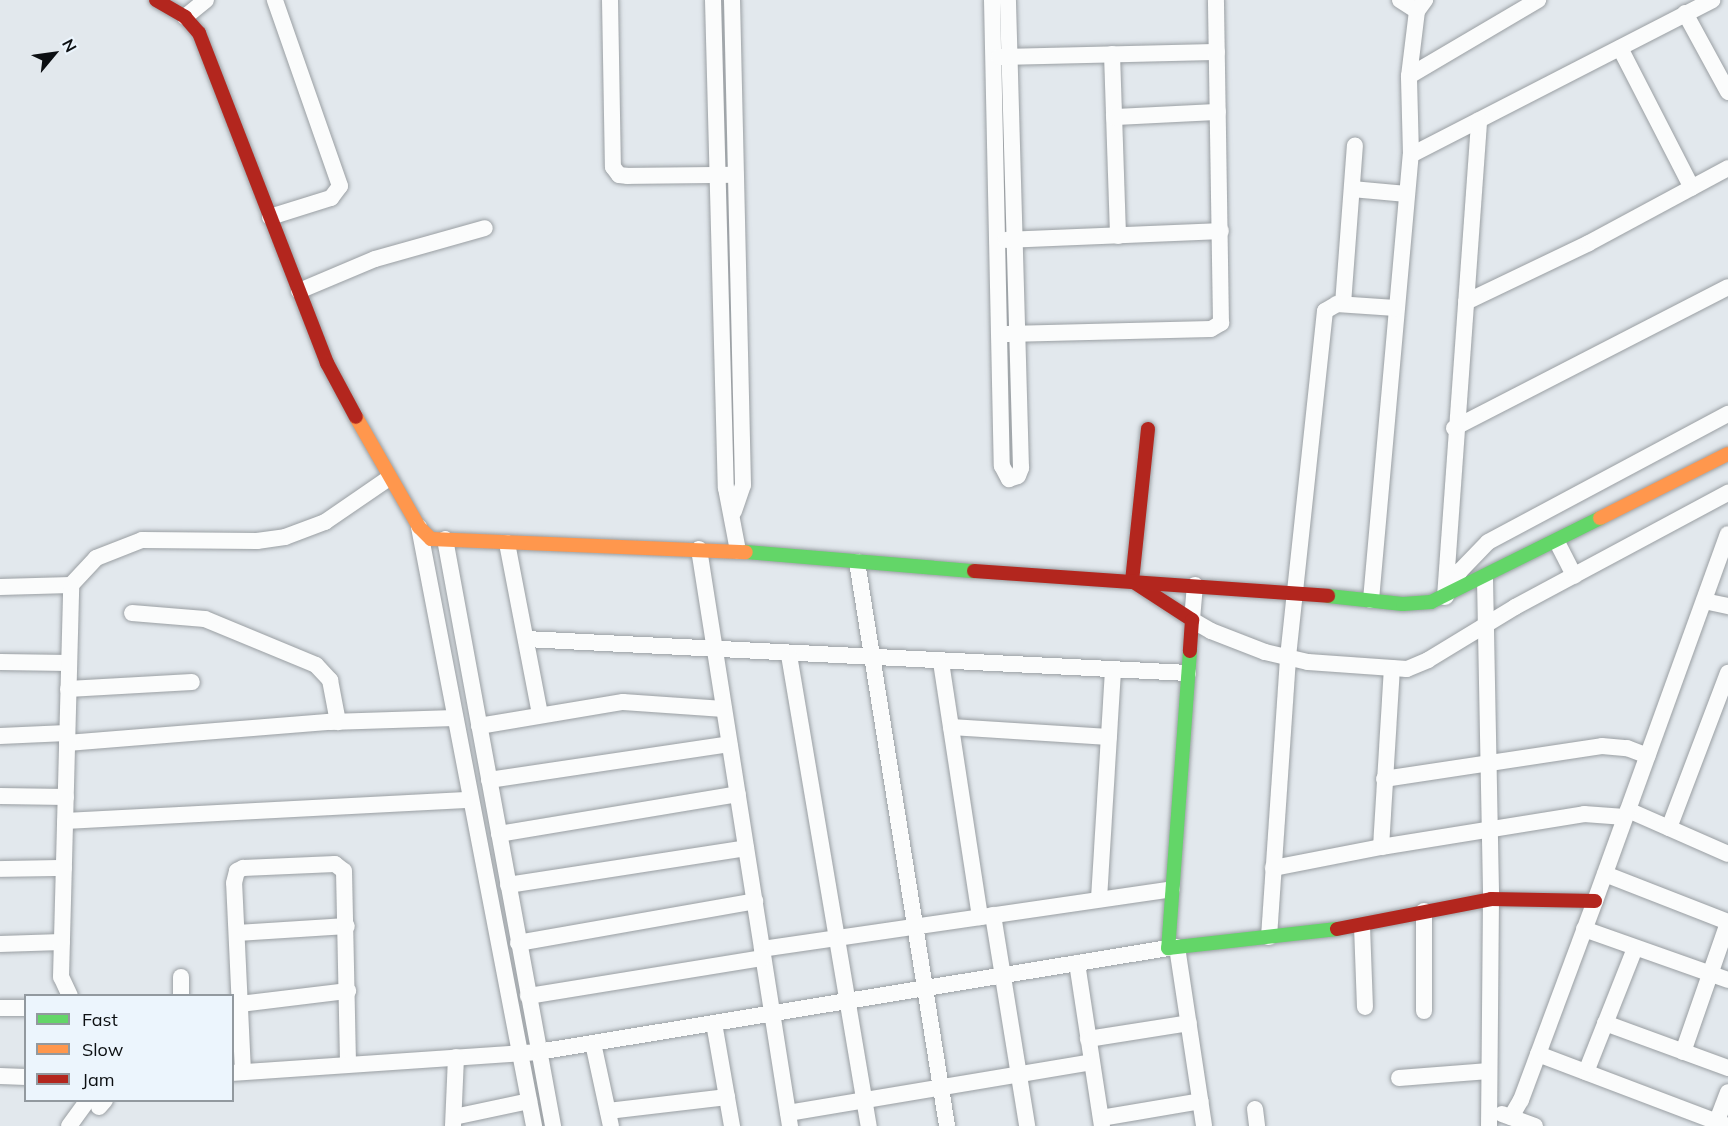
<!DOCTYPE html>
<style>
body{margin:0}
#map{position:relative;width:1728px;height:1126px;overflow:hidden;background:#e2e8ed;font-family:Mulish,sans-serif}
div>[style]{position:absolute}
.roads{filter:drop-shadow(0 0 2px #9a9fa3) drop-shadow(0 0 2px #9a9fa3)}
.street>*{height:16px;margin:-8px;padding:0 8px;transform-origin:8px;border-radius:8px;background:#fbfcfc}
.fast>*{height:14px;margin:-7px;padding:0 7px;transform-origin:7px;border-radius:7px;background:#63d668}
.slow>*{height:14px;margin:-7px;padding:0 7px;transform-origin:7px;border-radius:7px;background:#ff974d}
.jam>*{height:14px;margin:-7px;padding:0 7px;transform-origin:7px;border-radius:7px;background:#b3261e}
span{translate:-50% -50%;white-space:nowrap;text-align:center;line-height:1.15;-webkit-text-stroke:4.5px #ecf5fd;paint-order:stroke}
.legend{position:absolute;left:24px;top:994px;width:210px;height:108px;box-sizing:border-box;background:#ecf5fd;border:2px solid #92999f;margin:0;padding:8px 10px;list-style:none;font-size:18px;color:#0c0f12}
.legend li{display:flex;align-items:center;gap:12px;height:30px}
.legend b{width:30px;border:2px solid #92999f}
.north{position:absolute;left:24px;top:24px;width:60px;height:60px;-webkit-text-stroke:4px #ecf5fd;paint-order:stroke;rotate:61deg;font-size:16px;font-weight:700;line-height:24px;text-align:center;color:#0c0f12}
.north::after{content:'';display:block;margin:auto;width:21px;height:27px;background:#0c0f12;clip-path:polygon(50% 0,100% 100%,50% 72%,0 100%)}
</style>
<div id="map">
<div class="roads">
<div class="street">
<i style="left:610px;top:0;width:167px;rotate:89deg"></i>
<i style="left:613px;top:167px;width:10px;rotate:53deg"></i>
<i style="left:619px;top:175px;width:9px;rotate:6deg"></i>
<i style="left:628px;top:176px;width:101px;rotate:-0.6deg"></i>
<i style="left:713px;top:0;width:488px;rotate:88.5deg"></i>
<i style="left:726px;top:488px;width:64px;rotate:79.2deg"></i>
<i style="left:732px;top:0;width:485px;rotate:88.7deg"></i>
<i style="left:743px;top:485px;width:28px;rotate:109deg"></i>
<i style="left:992px;top:0;width:466px;rotate:88.8deg"></i>
<i style="left:1002px;top:466px;width:15px;rotate:62deg"></i>
<i style="left:1009px;top:479px;width:9px;rotate:-18deg"></i>
<i style="left:1018px;top:476px;width:9px;rotate:-69deg"></i>
<i style="left:1021px;top:468px;width:468px;rotate:-91.6deg"></i>
<i style="left:1400px;top:0;width:20px;rotate:33deg"></i>
<i style="left:1685px;top:13px;width:90px;rotate:61.4deg"></i>
<i style="left:185px;top:17px;width:27px;rotate:-39deg"></i>
<i style="left:1620px;top:48px;width:157px;rotate:62.8deg"></i>
<i style="left:1112px;top:54px;width:182px;rotate:88.1deg"></i>
<i style="left:999px;top:57px;width:218px;rotate:-1.3deg"></i>
<i style="left:1409px;top:76px;width:150px;rotate:-30.5deg"></i>
<i style="left:1114px;top:117px;width:104px;rotate:-2.8deg"></i>
<i style="left:1411px;top:155px;width:339px;rotate:-27.2deg"></i>
<i style="left:1352px;top:189px;width:55px;rotate:5.2deg"></i>
<i style="left:270px;top:217px;width:64px;rotate:-17.3deg"></i>
<i style="left:331px;top:198px;width:15px;rotate:-53deg"></i>
<i style="left:340px;top:186px;width:197px;rotate:-109.3deg"></i>
<i style="left:1006px;top:240px;width:215px;rotate:-2.4deg"></i>
<i style="left:299px;top:291px;width:82px;rotate:-22.8deg"></i>
<i style="left:375px;top:259px;width:114px;rotate:-15.7deg"></i>
<i style="left:1466px;top:302px;width:136px;rotate:-25.6deg"></i>
<i style="left:1589px;top:243px;width:158px;rotate:-28.3deg"></i>
<i style="left:1343px;top:304px;width:159px;rotate:-85.7deg"></i>
<i style="left:1007px;top:334px;width:204px;rotate:-1.4deg"></i>
<i style="left:1211px;top:329px;width:12px;rotate:-31deg"></i>
<i style="left:1221px;top:323px;width:323px;rotate:-90.9deg"></i>
<i style="left:1454px;top:428px;width:308px;rotate:-27.2deg"></i>
<i style="left:419px;top:527px;width:610px;rotate:79.13deg"></i>
<i style="left:445px;top:539px;width:597px;rotate:79.57deg"></i>
<i style="left:1557px;top:542px;width:38px;rotate:63deg"></i>
<i style="left:507px;top:543px;width:175px;rotate:79.1deg"></i>
<i style="left:699px;top:549px;width:584px;rotate:81.04deg"></i>
<i style="left:857px;top:562px;width:571px;rotate:80.93deg"></i>
<i style="left:1485px;top:579px;width:320px;rotate:88.9deg"></i>
<i style="left:1491px;top:899px;width:227px;rotate:90.5deg"></i>
<i style="left:1195px;top:585px;width:35px;rotate:95deg"></i>
<i style="left:1192px;top:620px;width:22px;rotate:30deg"></i>
<i style="left:1211px;top:631px;width:58px;rotate:21.3deg"></i>
<i style="left:1265px;top:652px;width:44px;rotate:13.1deg"></i>
<i style="left:1308px;top:662px;width:99px;rotate:4deg"></i>
<i style="left:1407px;top:669px;width:23px;rotate:-23deg"></i>
<i style="left:1428px;top:660px;width:102px;rotate:-31.3deg"></i>
<i style="left:1515px;top:607px;width:242px;rotate:-28.2deg"></i>
<i style="left:0;top:587px;width:71px;rotate:-1.6deg"></i>
<i style="left:1446px;top:596px;width:29px;rotate:-61deg"></i>
<i style="left:1460px;top:571px;width:40px;rotate:-46deg"></i>
<i style="left:1488px;top:542px;width:272px;rotate:-28.1deg"></i>
<i style="left:1445px;top:597px;width:478px;rotate:-85.9deg"></i>
<i style="left:1371px;top:600px;width:447px;rotate:-84.9deg"></i>
<i style="left:1411px;top:155px;width:79px;rotate:-91.5deg"></i>
<i style="left:1409px;top:76px;width:65px;rotate:-83deg"></i>
<i style="left:1417px;top:11px;width:14px;rotate:-54deg"></i>
<i style="left:1704px;top:601px;width:25px;rotate:12deg"></i>
<i style="left:132px;top:613px;width:73px;rotate:4.7deg"></i>
<i style="left:205px;top:619px;width:120px;rotate:22.5deg"></i>
<i style="left:316px;top:665px;width:21px;rotate:47deg"></i>
<i style="left:330px;top:680px;width:43px;rotate:79.2deg"></i>
<i style="left:526px;top:639px;width:663px;rotate:2.94deg"></i>
<i style="left:789px;top:655px;width:478px;rotate:80.4deg"></i>
<i style="left:0;top:662px;width:69px;rotate:0.8deg"></i>
<i style="left:941px;top:662px;width:258px;rotate:81.3deg"></i>
<i style="left:68px;top:689px;width:124px;rotate:-3.2deg"></i>
<i style="left:479px;top:726px;width:146px;rotate:-9.5deg"></i>
<i style="left:623px;top:702px;width:101px;rotate:4deg"></i>
<i style="left:951px;top:727px;width:158px;rotate:3.6deg"></i>
<i style="left:0;top:736px;width:67px;rotate:-2.6deg"></i>
<i style="left:67px;top:743px;width:264px;rotate:-4.6deg"></i>
<i style="left:330px;top:722px;width:125px;rotate:-1.8deg"></i>
<i style="left:1384px;top:779px;width:220px;rotate:-8.6deg"></i>
<i style="left:1602px;top:746px;width:25px;rotate:5deg"></i>
<i style="left:1627px;top:748px;width:22px;rotate:21deg"></i>
<i style="left:489px;top:780px;width:243px;rotate:-8.5deg"></i>
<i style="left:0;top:796px;width:66px;rotate:0.9deg"></i>
<i style="left:1628px;top:810px;width:109px;rotate:23.7deg"></i>
<i style="left:65px;top:821px;width:406px;rotate:-3deg"></i>
<i style="left:1669px;top:828px;width:166px;rotate:-69.2deg"></i>
<i style="left:499px;top:834px;width:242px;rotate:-9.5deg"></i>
<i style="left:1381px;top:847px;width:206px;rotate:-9.2deg"></i>
<i style="left:1584px;top:814px;width:41px;rotate:4.2deg"></i>
<i style="left:1273px;top:868px;width:110px;rotate:-11deg"></i>
<i style="left:1381px;top:847px;width:179px;rotate:-86.5deg"></i>
<i style="left:0;top:869px;width:64px;rotate:-0.9deg"></i>
<i style="left:1605px;top:874px;width:132px;rotate:21.3deg"></i>
<i style="left:508px;top:885px;width:241px;rotate:-8.8deg"></i>
<i style="left:1099px;top:899px;width:229px;rotate:-86.5deg"></i>
<i style="left:1424px;top:911px;width:100px;rotate:90deg"></i>
<i style="left:993px;top:915px;width:214px;rotate:80.8deg"></i>
<i style="left:1362px;top:926px;width:81px;rotate:87.9deg"></i>
<i style="left:1584px;top:929px;width:153px;rotate:19.5deg"></i>
<i style="left:237px;top:933px;width:110px;rotate:-3.6deg"></i>
<i style="left:1269px;top:937px;width:281px;rotate:-86.1deg"></i>
<i style="left:1288px;top:657px;width:348px;rotate:-83.9deg"></i>
<i style="left:1325px;top:311px;width:14px;rotate:-30deg"></i>
<i style="left:1337px;top:304px;width:58px;rotate:3.9deg"></i>
<i style="left:518px;top:943px;width:241px;rotate:-10deg"></i>
<i style="left:0;top:944px;width:62px;rotate:-1.8deg"></i>
<i style="left:1177px;top:947px;width:181px;rotate:81.4deg"></i>
<i style="left:762px;top:949px;width:414px;rotate:-8.3deg"></i>
<i style="left:1077px;top:963px;width:165px;rotate:81.3deg"></i>
<i style="left:181px;top:977px;width:19px;rotate:90deg"></i>
<i style="left:70px;top:996px;width:21px;rotate:-115deg"></i>
<i style="left:61px;top:977px;width:392px;rotate:-88.5deg"></i>
<i style="left:71px;top:585px;width:37px;rotate:-47deg"></i>
<i style="left:96px;top:558px;width:49px;rotate:-21.4deg"></i>
<i style="left:142px;top:540px;width:115px;rotate:0.5deg"></i>
<i style="left:257px;top:541px;width:28px;rotate:-8deg"></i>
<i style="left:285px;top:537px;width:43px;rotate:-20.6deg"></i>
<i style="left:325px;top:522px;width:78px;rotate:-34.5deg"></i>
<i style="left:528px;top:996px;width:238px;rotate:-9.2deg"></i>
<i style="left:240px;top:1004px;width:109px;rotate:-6.9deg"></i>
<i style="left:0;top:1008px;width:26px"></i>
<i style="left:714px;top:1023px;width:105px;rotate:80.1deg"></i>
<i style="left:1605px;top:1023px;width:131px;rotate:20.1deg"></i>
<i style="left:1088px;top:1039px;width:102px;rotate:-9deg"></i>
<i style="left:593px;top:1043px;width:85px;rotate:77.8deg"></i>
<i style="left:1683px;top:1052px;width:137px;rotate:-70.8deg"></i>
<i style="left:1538px;top:1054px;width:203px;rotate:20.8deg"></i>
<i style="left:243px;top:1072px;width:189px;rotate:-92.7deg"></i>
<i style="left:234px;top:883px;width:12px;rotate:-76deg"></i>
<i style="left:237px;top:871px;width:7px;rotate:-27deg"></i>
<i style="left:243px;top:868px;width:92px;rotate:-2.5deg"></i>
<i style="left:335px;top:864px;width:11px;rotate:38deg"></i>
<i style="left:344px;top:871px;width:192px;rotate:88.8deg"></i>
<i style="left:1586px;top:1072px;width:133px;rotate:-68.4deg"></i>
<i style="left:232px;top:1073px;width:307px;rotate:-3.9deg"></i>
<i style="left:538px;top:1052px;width:639px;rotate:-9.37deg"></i>
<i style="left:0;top:1076px;width:26px;rotate:2deg"></i>
<i style="left:1399px;top:1078px;width:90px;rotate:-4.4deg"></i>
<i style="left:99px;top:1107px;width:9px;rotate:-49deg"></i>
<i style="left:1255px;top:1109px;width:17px;rotate:83deg"></i>
<i style="left:608px;top:1111px;width:120px;rotate:-6.7deg"></i>
<i style="left:788px;top:1113px;width:308px;rotate:-9.5deg"></i>
<i style="left:1502px;top:1114px;width:35px;rotate:20deg"></i>
<i style="left:454px;top:1117px;width:77px;rotate:-12deg"></i>
<i style="left:1511px;top:1117px;width:20px;rotate:-60deg"></i>
<i style="left:1521px;top:1100px;width:212px;rotate:-69.6deg"></i>
<i style="left:1595px;top:901px;width:390px;rotate:-70.1deg"></i>
<i style="left:1101px;top:1118px;width:101px;rotate:-9.6deg"></i>
<i style="left:69px;top:1126px;width:32px;rotate:-54deg"></i>
<i style="left:453px;top:1126px;width:69px;rotate:-87.5deg"></i>
<i style="left:1715px;top:1126px;width:36px;rotate:-69deg"></i>
</div>
<div class="fast">
<i style="left:746px;top:552px;width:229px;rotate:4.8deg"></i>
<i style="left:1328px;top:596px;width:75px;rotate:6.1deg"></i>
<i style="left:1403px;top:604px;width:28px;rotate:-4deg"></i>
<i style="left:1431px;top:602px;width:189px;rotate:-26.4deg"></i>
<i style="left:1190px;top:651px;width:298px;rotate:94.2deg"></i>
<i style="left:1168px;top:948px;width:170px;rotate:-6.4deg"></i>
</div>
<div class="slow">
<i style="left:356px;top:417px;width:127px;rotate:60.2deg"></i>
<i style="left:419px;top:527px;width:17px;rotate:45deg"></i>
<i style="left:431px;top:539px;width:315px;rotate:2.4deg"></i>
<i style="left:1600px;top:518px;width:143px;rotate:-26.6deg"></i>
</div>
<div class="jam">
<i style="left:156px;top:0;width:34px;rotate:30deg"></i>
<i style="left:185px;top:17px;width:21px;rotate:49deg"></i>
<i style="left:199px;top:33px;width:354px;rotate:68.8deg"></i>
<i style="left:327px;top:363px;width:61px;rotate:61.8deg"></i>
<i style="left:1148px;top:429px;width:153px;rotate:96deg"></i>
<i style="left:1132px;top:581px;width:72px;rotate:33deg"></i>
<i style="left:1192px;top:620px;width:31px;rotate:94deg"></i>
<i style="left:974px;top:571px;width:355px;rotate:4deg"></i>
<i style="left:1337px;top:929px;width:157px;rotate:-11deg"></i>
<i style="left:1491px;top:899px;width:104px;rotate:1.1deg"></i>
</div>
</div>
<ul class="legend">
<li><b style="height:8px;background:#63d668"></b>Fast</li>
<li><b style="height:8px;background:#ff974d"></b>Slow</li>
<li><b style="height:8px;background:#b3261e"></b>Jam</li>
</ul>
<div class="north">N</div>
</div>
